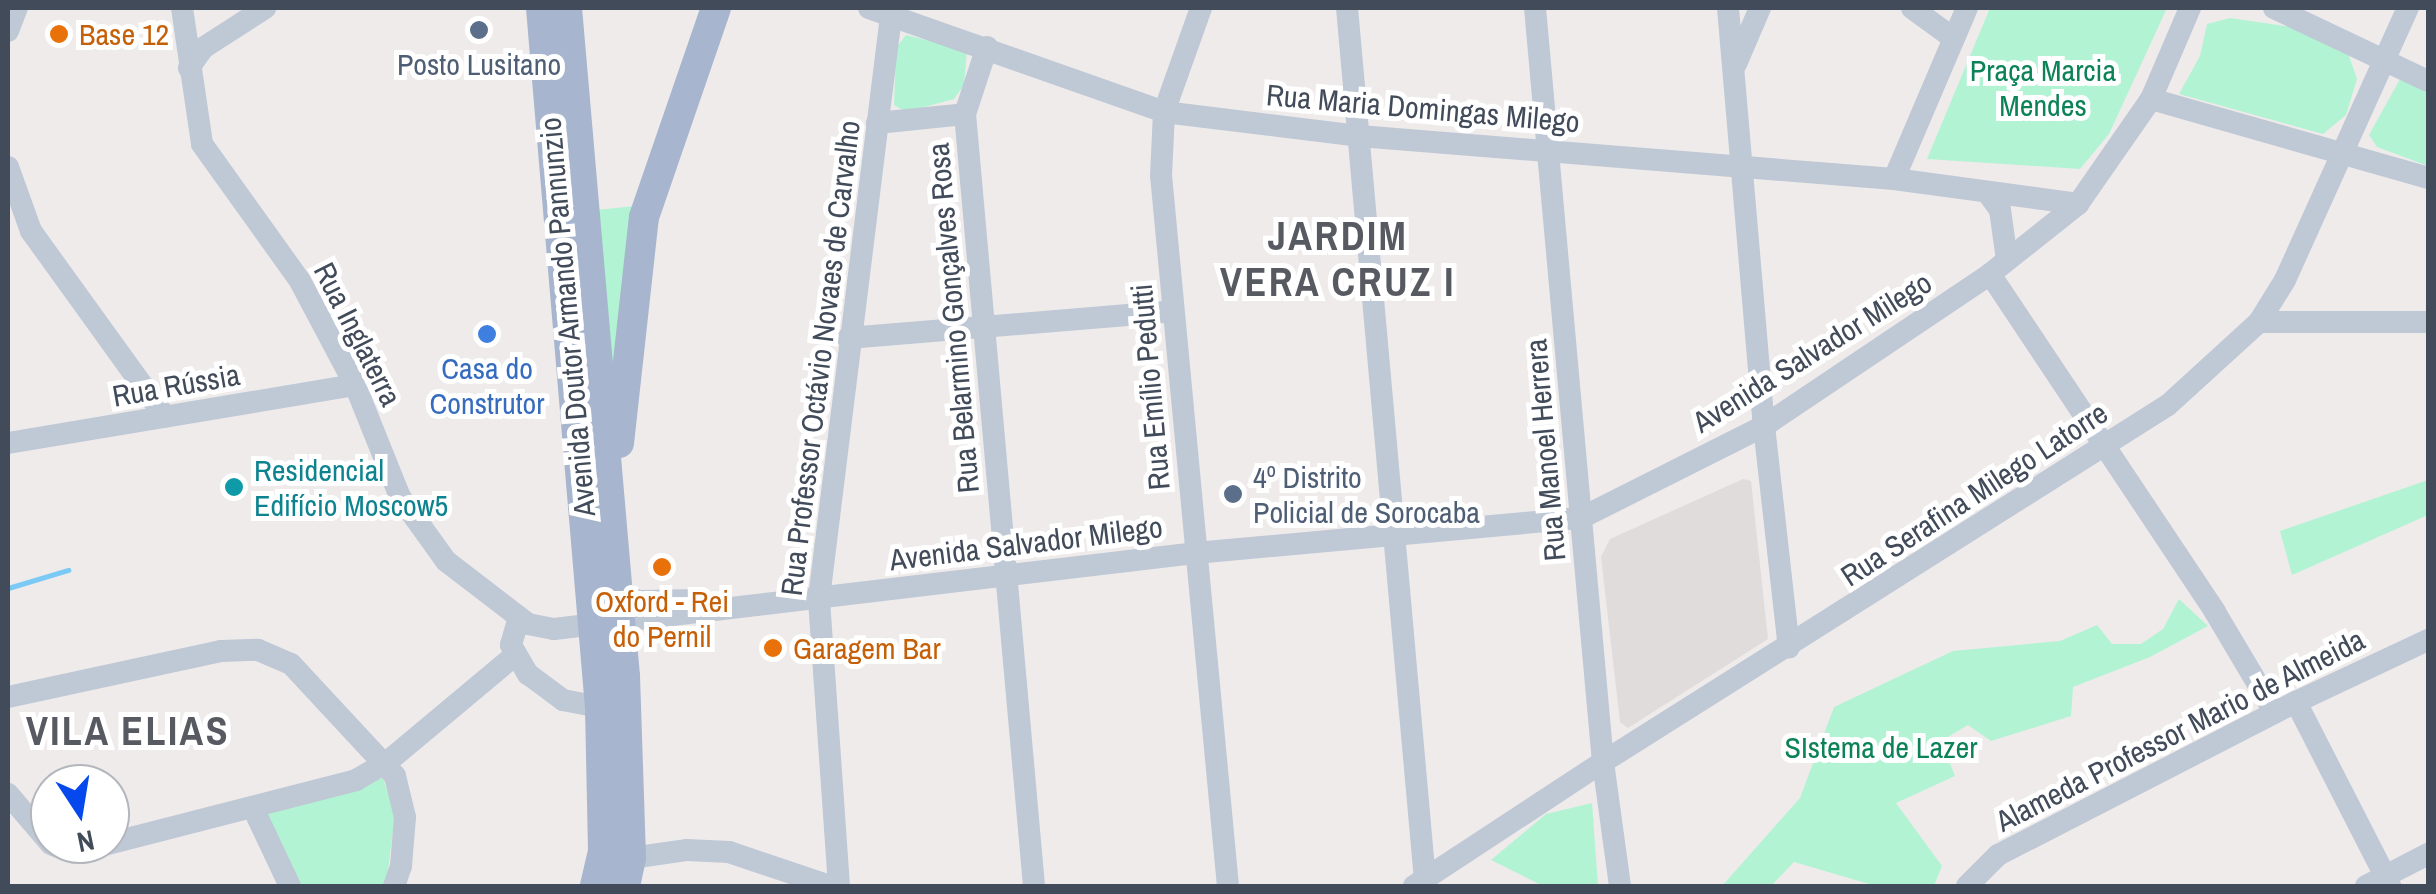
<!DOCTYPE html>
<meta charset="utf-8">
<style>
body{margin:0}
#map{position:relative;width:2436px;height:894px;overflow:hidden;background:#efebeb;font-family:"Archivo Narrow",sans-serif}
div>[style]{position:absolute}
.education>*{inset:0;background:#e0dcdc}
.green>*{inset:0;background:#b2f3d4}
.stream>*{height:5px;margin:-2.5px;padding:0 2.5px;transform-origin:2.5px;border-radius:2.5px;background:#7acaf5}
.minor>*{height:22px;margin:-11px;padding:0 11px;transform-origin:11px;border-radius:11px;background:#bfc8d5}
.major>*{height:30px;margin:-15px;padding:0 15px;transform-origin:15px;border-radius:15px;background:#a7b5ce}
.dots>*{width:28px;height:28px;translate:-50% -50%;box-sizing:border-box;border:5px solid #fff;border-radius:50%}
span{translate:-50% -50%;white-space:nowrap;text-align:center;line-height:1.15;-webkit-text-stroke:10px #fff;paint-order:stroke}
.food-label{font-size:30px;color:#c56008}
.left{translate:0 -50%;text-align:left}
.service-label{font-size:30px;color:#4e5e75}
.park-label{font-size:30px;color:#0c8258}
.street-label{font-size:30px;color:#424b5a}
.shop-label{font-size:30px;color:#366cbe}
.culture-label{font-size:30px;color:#0d838f}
.district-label{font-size:40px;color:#575a61;font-weight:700;letter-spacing:2.5px}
.frame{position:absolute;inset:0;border:10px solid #424b5a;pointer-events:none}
.north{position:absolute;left:30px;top:764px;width:100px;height:100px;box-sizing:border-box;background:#fff;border:2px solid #b3b7bd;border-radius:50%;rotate:168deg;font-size:28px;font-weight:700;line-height:40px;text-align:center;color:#424b5a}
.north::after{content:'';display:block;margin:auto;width:35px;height:45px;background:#0549ee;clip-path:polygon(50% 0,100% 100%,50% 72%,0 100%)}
</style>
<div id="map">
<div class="education">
<i style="clip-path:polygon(1743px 479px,1751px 481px,1768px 639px,1628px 728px,1620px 722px,1601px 557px,1610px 539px)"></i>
</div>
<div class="green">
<i style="clip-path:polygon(1990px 8px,2167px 8px,2109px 134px,2080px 169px,1927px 159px)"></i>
<i style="clip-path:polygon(2230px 18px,2305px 29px,2348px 53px,2357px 79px,2346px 115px,2323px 134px,2179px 94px,2200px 56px,2207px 24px)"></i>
<i style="clip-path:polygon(906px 35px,967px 50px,964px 85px,954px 99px,906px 112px,894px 105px,896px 48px)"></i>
<i style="clip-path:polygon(2400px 79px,2428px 93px,2428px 166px,2377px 147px,2369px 135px)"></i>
<i style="clip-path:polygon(634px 206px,614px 411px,597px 210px)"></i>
<i style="clip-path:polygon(2428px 480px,2428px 515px,2292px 575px,2280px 531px)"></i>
<i style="clip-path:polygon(2179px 599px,2208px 626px,2150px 657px,2073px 687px,2071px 716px,1991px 741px,1968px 725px,1941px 741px,1955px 776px,1896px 803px,1942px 866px,1934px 886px,1876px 886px,1794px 862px,1771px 886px,1722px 886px,1800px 798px,1834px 707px,1953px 651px,2060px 641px,2097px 625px,2112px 644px,2141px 644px,2163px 629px)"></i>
<i style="clip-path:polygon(383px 778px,395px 815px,386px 886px,293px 886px,260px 815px)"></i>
<i style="clip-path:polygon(1592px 803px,1598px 886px,1543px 886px,1491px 860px,1546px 814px)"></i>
</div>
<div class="stream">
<i style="left:8px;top:588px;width:63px;rotate:-16.7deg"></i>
</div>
<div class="minor">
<i style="left:182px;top:8px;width:137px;rotate:81.6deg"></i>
<i style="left:202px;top:144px;width:168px;rotate:54.4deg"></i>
<i style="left:300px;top:281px;width:118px;rotate:62.1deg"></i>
<i style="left:355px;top:385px;width:121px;rotate:68.1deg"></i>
<i style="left:400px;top:497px;width:79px;rotate:54.3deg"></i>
<i style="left:446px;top:561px;width:103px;rotate:37.5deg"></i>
<i style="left:528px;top:624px;width:26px;rotate:11deg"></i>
<i style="left:554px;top:629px;width:645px;rotate:-6.76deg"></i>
<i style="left:1195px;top:553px;width:388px;rotate:-5.2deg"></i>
<i style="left:1581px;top:518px;width:205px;rotate:-26.7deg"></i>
<i style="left:1764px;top:426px;width:272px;rotate:-33.9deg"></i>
<i style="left:1990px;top:274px;width:112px;rotate:-38.5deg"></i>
<i style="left:2078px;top:204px;width:128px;rotate:-55.2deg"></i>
<i style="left:2151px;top:99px;width:99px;rotate:-66.8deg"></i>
<i style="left:869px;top:8px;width:313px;rotate:19.4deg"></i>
<i style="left:1164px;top:112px;width:196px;rotate:7deg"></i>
<i style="left:1359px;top:136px;width:537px;rotate:4.6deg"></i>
<i style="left:1894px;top:179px;width:186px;rotate:7.7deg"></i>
<i style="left:1201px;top:8px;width:110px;rotate:109.6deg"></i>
<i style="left:1164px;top:112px;width:63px;rotate:92.7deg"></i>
<i style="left:1161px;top:175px;width:714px;rotate:84.62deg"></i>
<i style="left:1347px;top:8px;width:875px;rotate:84.89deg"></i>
<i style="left:1535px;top:8px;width:757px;rotate:84.85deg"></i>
<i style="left:1603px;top:762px;width:125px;rotate:82.2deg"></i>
<i style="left:1728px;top:8px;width:420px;rotate:85.1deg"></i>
<i style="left:1764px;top:426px;width:223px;rotate:83.6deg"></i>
<i style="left:1912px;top:8px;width:51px;rotate:36.2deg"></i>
<i style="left:2274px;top:8px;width:170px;rotate:25.4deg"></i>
<i style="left:8px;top:31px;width:25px;rotate:-69deg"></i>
<i style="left:987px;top:47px;width:71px;rotate:108.2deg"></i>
<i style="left:965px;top:114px;width:775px;rotate:84.89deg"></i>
<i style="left:1736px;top:64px;width:61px;rotate:-66.8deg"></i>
<i style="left:189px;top:68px;width:24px;rotate:-55deg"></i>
<i style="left:203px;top:48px;width:74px;rotate:-32.8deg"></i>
<i style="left:2151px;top:99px;width:288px;rotate:15.9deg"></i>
<i style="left:877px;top:123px;width:88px;rotate:-5.8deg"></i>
<i style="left:8px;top:167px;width:68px;rotate:70.2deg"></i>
<i style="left:31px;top:231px;width:229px;rotate:54.2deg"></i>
<i style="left:1894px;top:179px;width:186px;rotate:-66.9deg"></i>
<i style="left:1987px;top:192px;width:22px;rotate:54deg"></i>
<i style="left:2000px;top:210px;width:50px;rotate:82deg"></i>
<i style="left:1990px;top:274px;width:406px;rotate:56.3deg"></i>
<i style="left:2215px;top:612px;width:117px;rotate:59.3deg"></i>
<i style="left:2259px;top:322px;width:169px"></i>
<i style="left:848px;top:338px;width:326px;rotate:-4.7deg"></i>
<i style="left:8px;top:443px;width:352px;rotate:-9.5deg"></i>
<i style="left:618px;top:593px;width:22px;rotate:21deg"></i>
<i style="left:639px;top:601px;width:62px;rotate:-0.9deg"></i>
<i style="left:519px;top:617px;width:29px;rotate:106deg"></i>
<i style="left:511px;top:645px;width:34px;rotate:60deg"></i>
<i style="left:528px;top:674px;width:44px;rotate:36.6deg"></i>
<i style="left:563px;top:700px;width:38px;rotate:11deg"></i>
<i style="left:8px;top:697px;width:218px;rotate:-12.2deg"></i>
<i style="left:221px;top:651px;width:37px;rotate:-2deg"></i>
<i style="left:258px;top:650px;width:36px;rotate:23deg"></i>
<i style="left:291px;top:664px;width:153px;rotate:47.1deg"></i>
<i style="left:395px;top:776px;width:42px;rotate:76.3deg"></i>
<i style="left:405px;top:817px;width:49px;rotate:94.7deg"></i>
<i style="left:401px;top:866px;width:21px;rotate:109deg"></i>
<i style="left:2296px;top:702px;width:207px;rotate:62.9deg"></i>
<i style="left:8px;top:794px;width:65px;rotate:49.4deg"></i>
<i style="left:254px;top:810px;width:84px;rotate:64.7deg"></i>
<i style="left:51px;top:844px;width:15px;rotate:23deg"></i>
<i style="left:65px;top:850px;width:23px;rotate:-2deg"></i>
<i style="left:88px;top:849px;width:277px;rotate:-14.4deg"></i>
<i style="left:356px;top:780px;width:34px;rotate:-30deg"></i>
<i style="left:386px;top:763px;width:167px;rotate:-39.9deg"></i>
<i style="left:631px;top:858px;width:57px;rotate:-8.1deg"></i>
<i style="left:687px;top:850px;width:42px;rotate:2.7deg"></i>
<i style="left:729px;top:852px;width:107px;rotate:18.6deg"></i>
<i style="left:839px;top:886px;width:289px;rotate:-94deg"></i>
<i style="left:819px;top:598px;width:586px;rotate:-82.95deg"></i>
<i style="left:1414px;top:886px;width:226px;rotate:-33.3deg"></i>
<i style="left:1603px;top:762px;width:668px;rotate:-32.29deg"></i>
<i style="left:2168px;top:405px;width:123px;rotate:-42.4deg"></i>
<i style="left:2259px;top:322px;width:49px;rotate:-58.2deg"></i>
<i style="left:2285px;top:280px;width:299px;rotate:-65.7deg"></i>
<i style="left:1967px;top:886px;width:44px;rotate:-45deg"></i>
<i style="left:1998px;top:855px;width:335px;rotate:-27.2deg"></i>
<i style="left:2296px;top:702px;width:146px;rotate:-25.2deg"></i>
<i style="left:2366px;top:886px;width:70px;rotate:-27.3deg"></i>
</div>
<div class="major">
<i style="left:541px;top:8px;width:701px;rotate:85.18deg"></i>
<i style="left:600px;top:707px;width:144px;rotate:88.8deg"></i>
<i style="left:603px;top:851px;width:36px;rotate:103deg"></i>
<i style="left:567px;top:8px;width:671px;rotate:85.04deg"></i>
<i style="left:625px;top:676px;width:182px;rotate:88.1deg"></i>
<i style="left:631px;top:858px;width:29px;rotate:102deg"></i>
<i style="left:619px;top:443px;width:227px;rotate:-83.7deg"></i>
<i style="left:644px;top:217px;width:221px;rotate:-71deg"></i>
</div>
<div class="dots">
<i style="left:479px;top:30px;background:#5c6f8a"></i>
<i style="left:59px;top:34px;background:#e8710a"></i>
<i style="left:487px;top:334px;background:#3f7fe0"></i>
<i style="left:234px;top:487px;background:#0f9aa8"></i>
<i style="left:1233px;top:494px;background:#5c6f8a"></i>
<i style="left:662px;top:567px;background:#e8710a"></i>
<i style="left:773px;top:648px;background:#e8710a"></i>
</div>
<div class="food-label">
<span class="left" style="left:79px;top:34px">Base 12</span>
<span style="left:662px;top:618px">Oxford - Rei<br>do Pernil</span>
<span class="left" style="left:793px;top:648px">Garagem Bar</span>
</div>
<div class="service-label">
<span style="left:479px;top:64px">Posto Lusitano</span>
<span class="left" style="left:1253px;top:494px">4º Distrito<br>Policial de Sorocaba</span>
</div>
<div class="park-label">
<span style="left:2043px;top:87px">Praça Marcia<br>Mendes</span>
<span style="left:1881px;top:747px">SIstema de Lazer</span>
</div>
<div class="street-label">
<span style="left:1423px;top:108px;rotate:5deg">Rua Maria Domingas Milego</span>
<span style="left:567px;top:317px;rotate:-95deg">Avenida Doutor Armando Pannunzio</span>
<span style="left:953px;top:318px;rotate:-95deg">Rua Belarmino Gonçalves Rosa</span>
<span style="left:358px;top:334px;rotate:63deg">Rua Inglaterra</span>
<span style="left:1812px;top:352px;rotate:-32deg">Avenida Salvador Milego</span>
<span style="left:820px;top:358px;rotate:-83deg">Rua Professor Octávio Novaes de Carvalho</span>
<span style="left:176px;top:385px;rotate:-10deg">Rua Rússia</span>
<span style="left:1150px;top:387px;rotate:-95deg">Rua Emílio Pedutti</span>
<span style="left:1545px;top:450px;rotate:-95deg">Rua Manoel Herrera</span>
<span style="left:1974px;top:494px;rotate:-33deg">Rua Serafina Milego Latorre</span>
<span style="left:1026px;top:543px;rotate:-7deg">Avenida Salvador Milego</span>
<span style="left:2180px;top:730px;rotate:-27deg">Alameda Professor Mario de Almeida</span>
</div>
<div class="shop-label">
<span style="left:487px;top:385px">Casa do<br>Construtor</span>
</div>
<div class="culture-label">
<span class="left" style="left:254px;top:487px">Residencial<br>Edifício Moscow5</span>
</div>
<div class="district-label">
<span style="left:1338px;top:259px">JARDIM<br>VERA CRUZ I</span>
<span style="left:128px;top:731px">VILA ELIAS</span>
</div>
<div class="frame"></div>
<div class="north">N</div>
</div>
